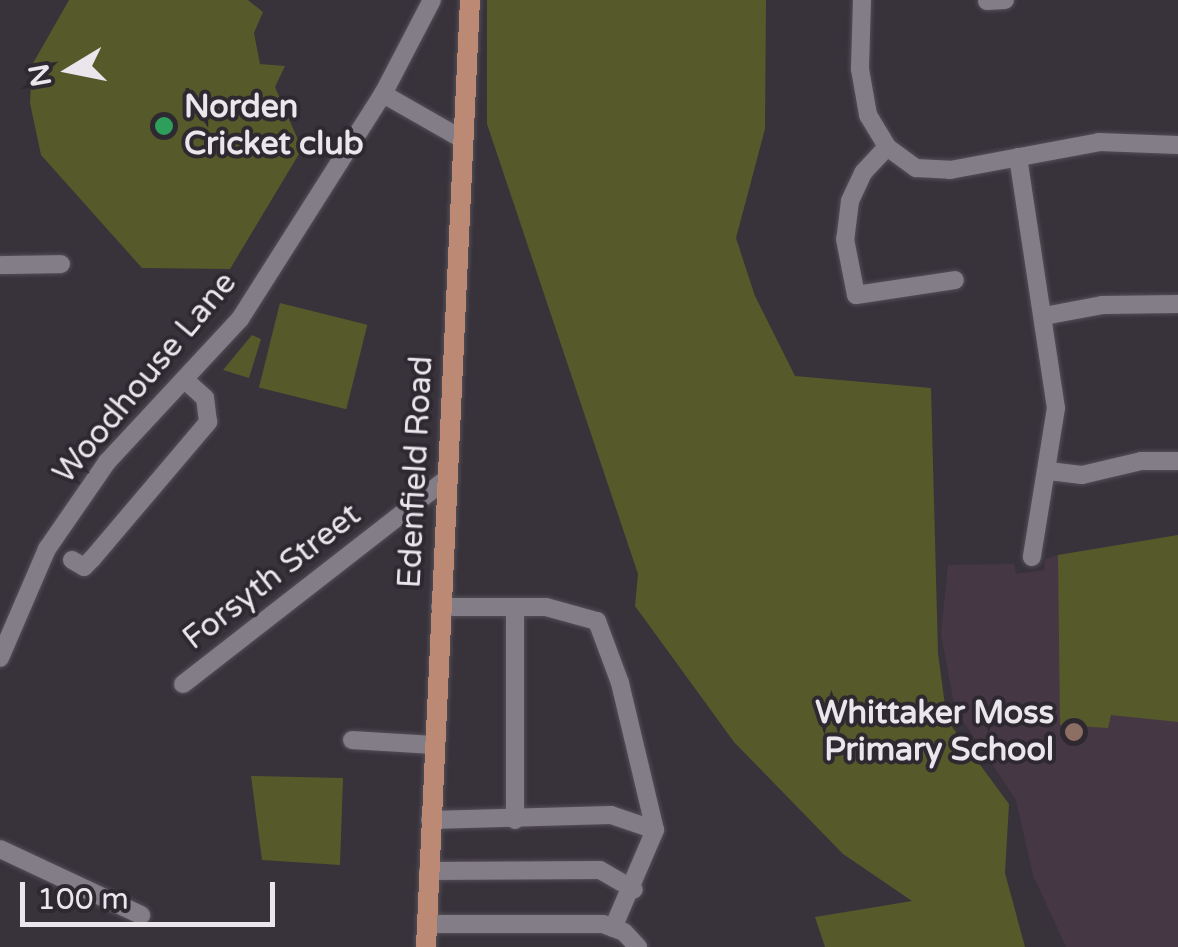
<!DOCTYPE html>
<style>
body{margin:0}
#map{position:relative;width:1178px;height:947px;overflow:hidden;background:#38323b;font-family:"Varela Round",sans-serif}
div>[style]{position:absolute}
.education>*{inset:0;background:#463744}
.green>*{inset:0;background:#565929;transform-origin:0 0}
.roads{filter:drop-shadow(0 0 2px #544f57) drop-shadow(0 0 2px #544f57)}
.minor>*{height:18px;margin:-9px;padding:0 9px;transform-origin:9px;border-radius:9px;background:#837d87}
.major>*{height:20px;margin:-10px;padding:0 10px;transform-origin:10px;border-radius:10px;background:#bc8975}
.dots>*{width:28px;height:28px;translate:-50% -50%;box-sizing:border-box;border:5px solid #2e2831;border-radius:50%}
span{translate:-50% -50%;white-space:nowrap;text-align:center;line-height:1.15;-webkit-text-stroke:8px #2e2831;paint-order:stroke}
.poi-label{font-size:32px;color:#eae6ec;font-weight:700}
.left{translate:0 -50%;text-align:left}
.right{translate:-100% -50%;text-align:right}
.street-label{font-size:32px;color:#eae6ec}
.north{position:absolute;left:20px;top:20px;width:100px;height:100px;-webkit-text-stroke:8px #2e2831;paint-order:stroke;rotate:260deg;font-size:28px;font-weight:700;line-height:40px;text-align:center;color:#eae6ec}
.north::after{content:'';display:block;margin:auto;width:35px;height:45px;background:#eae6ec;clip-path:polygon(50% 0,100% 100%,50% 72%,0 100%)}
.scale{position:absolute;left:20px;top:882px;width:255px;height:45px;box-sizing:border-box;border:5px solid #eae6ec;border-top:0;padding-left:12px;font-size:30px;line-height:35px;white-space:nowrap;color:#eae6ec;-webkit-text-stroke:8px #2e2831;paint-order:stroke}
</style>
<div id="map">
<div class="education">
<i style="clip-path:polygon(1178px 535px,1178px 947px,1066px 947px,1033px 875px,1016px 800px,955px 709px,941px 634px,948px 565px,1014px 564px,1016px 574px,1044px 570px,1045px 559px,1058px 555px)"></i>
</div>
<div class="green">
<i style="clip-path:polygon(69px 0,248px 0,263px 12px,254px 33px,260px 64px,285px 66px,275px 87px,302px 149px,230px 269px,142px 268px,41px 155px,30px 103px,32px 65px)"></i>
<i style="clip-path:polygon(487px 0,766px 0,765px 129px,736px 238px,755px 296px,795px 376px,931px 388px,938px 653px,947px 720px,1009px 804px,1005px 873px,1025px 947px,825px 947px,815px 917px,912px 901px,843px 854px,734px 742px,635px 606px,638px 574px,487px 124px)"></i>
<i style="left:280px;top:303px;width:90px;height:87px;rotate:14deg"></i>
<i style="clip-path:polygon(252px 335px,261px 339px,249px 378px,223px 370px)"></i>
<i style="clip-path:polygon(1178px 535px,1178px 722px,1111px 715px,1108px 728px,1060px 725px,1058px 555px)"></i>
<i style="clip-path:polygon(251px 776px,343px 778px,340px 865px,262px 860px)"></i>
</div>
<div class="roads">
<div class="minor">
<i style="left:862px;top:0;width:69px;rotate:91.7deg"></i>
<i style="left:860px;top:69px;width:47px;rotate:80.1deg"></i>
<i style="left:868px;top:115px;width:37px;rotate:59deg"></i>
<i style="left:887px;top:147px;width:36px;rotate:36deg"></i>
<i style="left:916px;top:168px;width:34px;rotate:3deg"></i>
<i style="left:950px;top:170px;width:152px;rotate:-10.6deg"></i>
<i style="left:1099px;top:142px;width:79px;rotate:2.2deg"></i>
<i style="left:987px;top:1px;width:18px;rotate:-3deg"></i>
<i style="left:383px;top:94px;width:91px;rotate:29.7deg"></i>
<i style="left:887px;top:147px;width:35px;rotate:133deg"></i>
<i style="left:863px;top:173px;width:31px;rotate:115deg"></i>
<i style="left:850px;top:201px;width:38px;rotate:97deg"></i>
<i style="left:845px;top:239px;width:57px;rotate:78.9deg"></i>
<i style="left:856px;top:295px;width:100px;rotate:-8.6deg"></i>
<i style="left:1018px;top:157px;width:254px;rotate:81.4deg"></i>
<i style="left:1056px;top:408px;width:151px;rotate:99.2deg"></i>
<i style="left:0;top:265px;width:61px;rotate:-0.9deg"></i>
<i style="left:1044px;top:316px;width:59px;rotate:-10.7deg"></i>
<i style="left:1102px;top:305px;width:76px;rotate:-0.8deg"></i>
<i style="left:1049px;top:471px;width:33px;rotate:7deg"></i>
<i style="left:1082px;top:475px;width:61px;rotate:-13.3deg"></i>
<i style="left:1141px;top:461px;width:37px"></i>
<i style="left:72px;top:560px;width:14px;rotate:30deg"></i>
<i style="left:84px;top:567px;width:11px;rotate:-45deg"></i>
<i style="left:92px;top:559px;width:180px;rotate:-49.7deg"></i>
<i style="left:208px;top:422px;width:24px;rotate:-97deg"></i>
<i style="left:205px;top:398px;width:28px;rotate:-138deg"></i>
<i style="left:440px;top:607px;width:106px"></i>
<i style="left:546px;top:607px;width:53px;rotate:15.4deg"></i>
<i style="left:597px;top:621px;width:66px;rotate:69.6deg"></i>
<i style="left:620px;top:683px;width:151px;rotate:76.6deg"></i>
<i style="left:515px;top:607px;width:213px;rotate:90deg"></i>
<i style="left:0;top:658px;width:119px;rotate:-66.7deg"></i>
<i style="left:47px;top:549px;width:106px;rotate:-55.4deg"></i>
<i style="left:107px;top:462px;width:195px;rotate:-47.1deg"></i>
<i style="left:240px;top:319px;width:267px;rotate:-57.6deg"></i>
<i style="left:383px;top:94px;width:106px;rotate:-62.5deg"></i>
<i style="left:183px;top:684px;width:332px;rotate:-37.9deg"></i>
<i style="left:352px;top:740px;width:81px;rotate:3.5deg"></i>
<i style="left:430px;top:820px;width:181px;rotate:-1.6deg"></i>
<i style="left:611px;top:815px;width:46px;rotate:18.8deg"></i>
<i style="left:0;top:849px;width:156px;rotate:25.1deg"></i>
<i style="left:428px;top:871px;width:172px;rotate:-0.3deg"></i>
<i style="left:600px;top:870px;width:39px;rotate:30deg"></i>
<i style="left:427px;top:924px;width:176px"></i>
<i style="left:603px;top:924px;width:22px;rotate:21deg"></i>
<i style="left:624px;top:932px;width:21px;rotate:47deg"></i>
<i style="left:613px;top:928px;width:107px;rotate:-66.8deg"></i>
</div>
<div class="major">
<i style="left:426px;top:947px;width:948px;rotate:-87.34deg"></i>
</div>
</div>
<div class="dots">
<i style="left:164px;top:126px;background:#2e9e5b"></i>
<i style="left:1074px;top:732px;background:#8d6e63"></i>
</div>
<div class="poi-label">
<span class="left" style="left:184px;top:126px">Norden<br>Cricket club</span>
<span class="right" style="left:1054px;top:732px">Whittaker Moss<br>Primary School</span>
</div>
<div class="street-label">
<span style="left:145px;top:378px;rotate:-50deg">Woodhouse Lane</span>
<span style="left:416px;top:472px;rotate:-87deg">Edenfield Road</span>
<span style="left:272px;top:577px;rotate:-38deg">Forsyth Street</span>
</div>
<div class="north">N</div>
<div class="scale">100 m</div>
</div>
